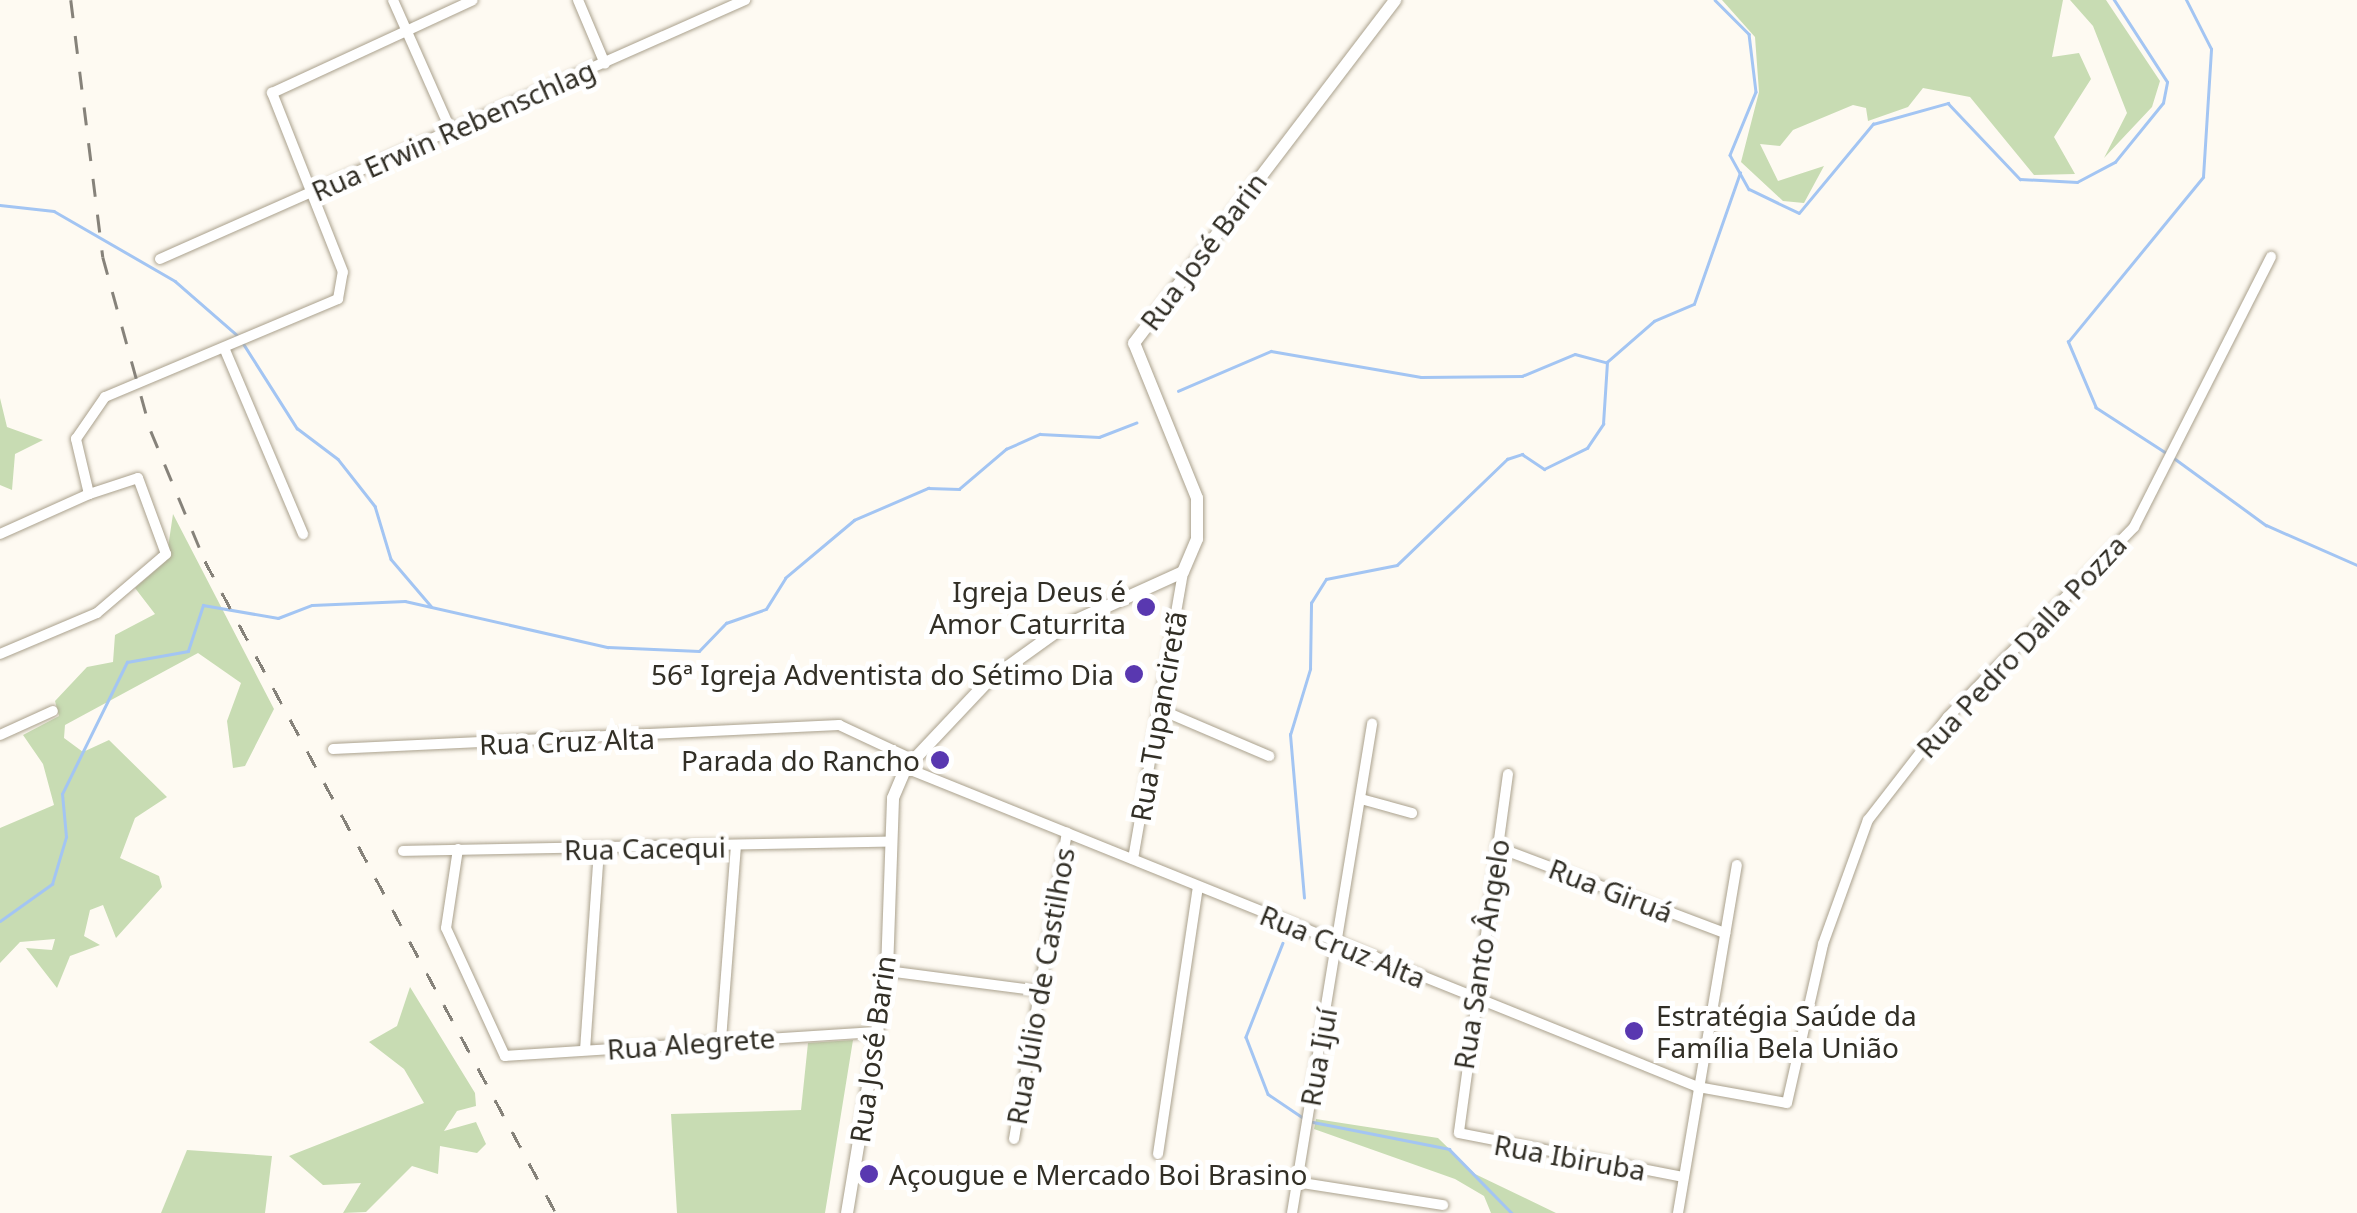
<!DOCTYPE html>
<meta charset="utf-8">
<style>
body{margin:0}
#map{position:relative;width:2357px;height:1213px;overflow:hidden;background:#fefaf2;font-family:"Noto Sans",sans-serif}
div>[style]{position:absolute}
.green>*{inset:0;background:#c8dcb3}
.stream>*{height:2.5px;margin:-1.25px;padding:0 1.25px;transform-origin:1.25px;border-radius:1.25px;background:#a3c5f3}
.roads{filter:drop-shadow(0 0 2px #aaa18d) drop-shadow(0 0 2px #aaa18d)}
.minor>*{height:10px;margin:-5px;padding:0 5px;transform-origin:5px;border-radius:5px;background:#fff}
.major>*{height:12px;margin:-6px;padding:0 6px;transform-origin:6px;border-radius:6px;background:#fff}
.rail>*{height:2.5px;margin-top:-1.25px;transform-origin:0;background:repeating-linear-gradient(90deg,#86827a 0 18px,transparent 0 36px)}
.dots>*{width:28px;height:28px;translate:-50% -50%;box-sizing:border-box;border:5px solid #fff;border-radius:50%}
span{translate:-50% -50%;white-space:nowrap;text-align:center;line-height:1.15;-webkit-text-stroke:10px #fff;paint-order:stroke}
.street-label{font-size:28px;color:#322f26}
.poi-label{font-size:28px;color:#322f26}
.right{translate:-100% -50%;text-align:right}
.left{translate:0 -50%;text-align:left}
</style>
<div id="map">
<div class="green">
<i style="clip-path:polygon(1722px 0,2063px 0,2052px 57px,2079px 53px,2091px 79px,2054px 137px,2075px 174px,2034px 175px,1970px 97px,1923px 88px,1908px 107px,1868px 121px,1866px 108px,1853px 105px,1793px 130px,1780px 146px,1760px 144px,1778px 181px,1824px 166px,1804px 203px,1783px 201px,1741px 162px,1759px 92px,1755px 37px)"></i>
<i style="clip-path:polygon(2070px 0,2106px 0,2160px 81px,2152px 107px,2104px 158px,2127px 113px,2093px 26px)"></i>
<i style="clip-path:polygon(0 398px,7px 427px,43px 440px,15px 454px,12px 490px,0 485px)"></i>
<i style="clip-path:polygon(173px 514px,274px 709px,245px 766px,233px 768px,227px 721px,241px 683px,198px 653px,65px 725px,64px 738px,83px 752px,109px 740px,167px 797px,135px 818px,120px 858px,159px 876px,162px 887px,116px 938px,103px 905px,90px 910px,84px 936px,100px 945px,70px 956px,57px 988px,26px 948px,52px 950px,55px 939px,20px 942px,0 963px,0 828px,54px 805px,43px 764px,23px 735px,59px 716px,55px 701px,87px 667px,113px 662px,115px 635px,155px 614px,135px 588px,166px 561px)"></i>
<i style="clip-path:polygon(410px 987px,475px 1093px,476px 1106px,457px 1111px,444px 1131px,476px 1122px,486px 1144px,477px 1153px,440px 1146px,438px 1174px,412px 1166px,366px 1212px,343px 1213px,361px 1183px,323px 1185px,289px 1156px,424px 1103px,404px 1069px,369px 1042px,397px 1026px)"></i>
<i style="clip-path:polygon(853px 1040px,825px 1213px,677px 1213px,671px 1114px,801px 1110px,808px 1043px)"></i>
<i style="clip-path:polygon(1316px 1119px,1438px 1138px,1475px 1174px,1556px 1213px,1491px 1213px,1484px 1196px,1455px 1179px,1314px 1129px)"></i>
<i style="clip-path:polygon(187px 1150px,272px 1156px,265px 1213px,161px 1213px)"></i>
</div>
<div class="stream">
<i style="left:1715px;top:0;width:48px;rotate:45deg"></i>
<i style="left:1749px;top:34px;width:58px;rotate:83.1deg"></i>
<i style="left:1756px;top:92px;width:68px;rotate:112.4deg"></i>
<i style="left:1730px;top:155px;width:39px;rotate:61deg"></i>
<i style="left:1749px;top:189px;width:55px;rotate:25.6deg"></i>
<i style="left:1799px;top:213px;width:116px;rotate:-50.3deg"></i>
<i style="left:1873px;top:124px;width:78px;rotate:-15.6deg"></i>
<i style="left:1948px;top:103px;width:105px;rotate:46.5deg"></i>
<i style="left:2020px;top:179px;width:57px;rotate:3deg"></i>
<i style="left:2077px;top:182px;width:43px;rotate:-27.8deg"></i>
<i style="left:2115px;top:162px;width:76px;rotate:-50.9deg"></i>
<i style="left:2163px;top:103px;width:21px;rotate:-79deg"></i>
<i style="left:2167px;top:82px;width:98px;rotate:-122.9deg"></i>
<i style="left:0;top:205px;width:54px;rotate:6.3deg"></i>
<i style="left:54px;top:211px;width:140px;rotate:30deg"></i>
<i style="left:175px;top:281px;width:84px;rotate:41.1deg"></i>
<i style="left:243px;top:343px;width:101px;rotate:57.6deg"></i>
<i style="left:297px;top:428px;width:51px;rotate:37.1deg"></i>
<i style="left:338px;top:459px;width:60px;rotate:51.8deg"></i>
<i style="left:375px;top:506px;width:55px;rotate:73.2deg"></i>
<i style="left:391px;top:559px;width:62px;rotate:49.6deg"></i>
<i style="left:1178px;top:391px;width:101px;rotate:-23.3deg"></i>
<i style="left:1271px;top:351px;width:152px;rotate:9.8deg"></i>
<i style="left:1421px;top:377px;width:101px;rotate:-0.6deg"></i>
<i style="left:1522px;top:376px;width:57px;rotate:-22.5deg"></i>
<i style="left:1575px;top:354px;width:31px;rotate:15deg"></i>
<i style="left:2167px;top:454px;width:85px;rotate:-147.1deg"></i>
<i style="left:2096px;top:408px;width:72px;rotate:-113deg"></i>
<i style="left:2068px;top:342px;width:213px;rotate:-50.7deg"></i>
<i style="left:2203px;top:177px;width:128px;rotate:-86.4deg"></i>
<i style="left:2211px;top:49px;width:55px;rotate:-117deg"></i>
<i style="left:2174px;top:458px;width:114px;rotate:36.1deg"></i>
<i style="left:2266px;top:525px;width:99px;rotate:23.7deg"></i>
<i style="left:1304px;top:898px;width:164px;rotate:-94.9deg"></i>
<i style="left:1290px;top:735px;width:69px;rotate:-73.1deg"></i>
<i style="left:1310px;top:669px;width:66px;rotate:-89.1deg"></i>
<i style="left:1311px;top:603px;width:28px;rotate:-58deg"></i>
<i style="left:1326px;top:579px;width:72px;rotate:-11.2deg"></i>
<i style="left:1397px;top:565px;width:153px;rotate:-43.9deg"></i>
<i style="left:1507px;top:459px;width:16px;rotate:-18deg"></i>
<i style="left:1522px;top:454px;width:27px;rotate:34deg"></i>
<i style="left:1544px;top:469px;width:48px;rotate:-26deg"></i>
<i style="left:1587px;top:448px;width:29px;rotate:-56deg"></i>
<i style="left:1603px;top:424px;width:62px;rotate:-86.3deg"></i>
<i style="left:1607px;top:362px;width:62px;rotate:-41.1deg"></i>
<i style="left:1654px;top:321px;width:43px;rotate:-23deg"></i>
<i style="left:1694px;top:304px;width:139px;rotate:-70.7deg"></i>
<i style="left:0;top:921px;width:64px;rotate:-35.4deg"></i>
<i style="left:52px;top:884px;width:49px;rotate:-73.4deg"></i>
<i style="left:66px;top:837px;width:43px;rotate:-95.3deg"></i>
<i style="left:62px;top:794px;width:147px;rotate:-63.8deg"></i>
<i style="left:127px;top:662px;width:62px;rotate:-10.2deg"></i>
<i style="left:188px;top:651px;width:48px;rotate:-71.9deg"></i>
<i style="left:203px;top:605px;width:76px;rotate:9.8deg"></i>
<i style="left:278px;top:618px;width:36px;rotate:-21deg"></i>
<i style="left:312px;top:605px;width:93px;rotate:-2.5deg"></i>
<i style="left:405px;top:601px;width:208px;rotate:12.8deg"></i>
<i style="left:608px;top:647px;width:91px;rotate:2.5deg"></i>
<i style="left:699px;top:651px;width:39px;rotate:-46deg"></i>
<i style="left:726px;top:623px;width:42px;rotate:-19.3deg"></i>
<i style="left:766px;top:609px;width:36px;rotate:-58deg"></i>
<i style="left:785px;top:578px;width:90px;rotate:-40deg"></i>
<i style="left:854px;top:520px;width:81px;rotate:-23.4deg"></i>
<i style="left:928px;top:488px;width:31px;rotate:2deg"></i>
<i style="left:959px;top:489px;width:62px;rotate:-40.4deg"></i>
<i style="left:1006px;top:449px;width:37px;rotate:-24deg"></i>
<i style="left:1040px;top:434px;width:59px;rotate:2.9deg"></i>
<i style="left:1099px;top:437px;width:40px;rotate:-21deg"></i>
<i style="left:1283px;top:943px;width:101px;rotate:111.5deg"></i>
<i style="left:1246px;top:1037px;width:61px;rotate:68.9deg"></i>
<i style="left:1268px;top:1094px;width:45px;rotate:34deg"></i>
<i style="left:1313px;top:1122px;width:139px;rotate:11.2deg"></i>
<i style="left:1449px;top:1149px;width:90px;rotate:45.5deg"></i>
</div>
<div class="roads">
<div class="minor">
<i style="left:393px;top:0;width:143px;rotate:66.1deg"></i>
<i style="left:578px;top:0;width:69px;rotate:67.1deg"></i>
<i style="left:160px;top:259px;width:640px;rotate:-23.88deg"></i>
<i style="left:225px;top:350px;width:200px;rotate:67deg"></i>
<i style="left:0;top:534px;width:98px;rotate:-24.2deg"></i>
<i style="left:89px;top:494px;width:57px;rotate:-103.3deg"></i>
<i style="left:76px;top:439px;width:51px;rotate:-55.4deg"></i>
<i style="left:105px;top:397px;width:253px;rotate:-22.8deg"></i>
<i style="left:338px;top:299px;width:27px;rotate:-80deg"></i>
<i style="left:343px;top:272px;width:193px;rotate:-111.6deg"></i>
<i style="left:272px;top:93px;width:221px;rotate:-24.8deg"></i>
<i style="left:0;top:654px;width:105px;rotate:-22.9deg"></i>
<i style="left:97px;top:613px;width:91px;rotate:-40.5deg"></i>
<i style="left:166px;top:554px;width:81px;rotate:-110.2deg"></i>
<i style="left:138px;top:478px;width:52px;rotate:161.9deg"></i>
<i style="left:1159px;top:709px;width:120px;rotate:23.1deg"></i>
<i style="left:0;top:735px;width:58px;rotate:-24.4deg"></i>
<i style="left:333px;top:749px;width:507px;rotate:-2.72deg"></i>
<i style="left:839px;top:725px;width:81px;rotate:25deg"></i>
<i style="left:906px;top:768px;width:854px;rotate:21.94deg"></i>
<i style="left:1698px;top:1087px;width:90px;rotate:10.2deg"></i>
<i style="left:1787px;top:1103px;width:163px;rotate:-77.2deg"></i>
<i style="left:1823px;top:944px;width:132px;rotate:-70.1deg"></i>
<i style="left:1868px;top:820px;width:130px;rotate:-52.2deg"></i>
<i style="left:1948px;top:717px;width:266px;rotate:-45.6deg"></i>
<i style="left:2134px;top:527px;width:303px;rotate:-63.1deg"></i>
<i style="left:1508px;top:774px;width:362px;rotate:97.8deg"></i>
<i style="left:1459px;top:1133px;width:228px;rotate:11.1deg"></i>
<i style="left:1361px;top:799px;width:53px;rotate:15.4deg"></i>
<i style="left:1497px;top:847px;width:244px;rotate:20.7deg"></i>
<i style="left:458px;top:849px;width:80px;rotate:98.6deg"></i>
<i style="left:446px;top:928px;width:141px;rotate:65.3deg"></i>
<i style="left:505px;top:1056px;width:374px;rotate:-3.7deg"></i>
<i style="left:403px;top:851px;width:485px;rotate:-1.1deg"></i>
<i style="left:1133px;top:859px;width:291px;rotate:-80.1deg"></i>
<i style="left:887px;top:971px;width:154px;rotate:7.4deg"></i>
<i style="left:721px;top:1040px;width:195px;rotate:-85.6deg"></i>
<i style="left:585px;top:1050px;width:201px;rotate:-86deg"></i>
<i style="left:1014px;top:1139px;width:311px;rotate:-80.2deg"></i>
<i style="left:1158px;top:1154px;width:270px;rotate:-81.5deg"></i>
<i style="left:1296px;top:1182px;width:149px;rotate:8.9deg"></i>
<i style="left:1292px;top:1213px;width:496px;rotate:-80.7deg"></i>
<i style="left:1678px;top:1213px;width:353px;rotate:-80.4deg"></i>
</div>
<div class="major">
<i style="left:847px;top:1213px;width:245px;rotate:-80.6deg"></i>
<i style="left:887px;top:971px;width:173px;rotate:-88deg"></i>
<i style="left:893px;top:798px;width:33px;rotate:-67deg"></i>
<i style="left:906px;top:768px;width:120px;rotate:-46.7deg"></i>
<i style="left:988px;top:681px;width:96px;rotate:-35.7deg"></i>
<i style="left:1066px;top:625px;width:128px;rotate:-24.4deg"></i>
<i style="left:1183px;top:572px;width:36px;rotate:-67deg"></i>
<i style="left:1197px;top:539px;width:41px;rotate:-90deg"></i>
<i style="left:1197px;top:498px;width:167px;rotate:-112.1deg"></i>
<i style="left:1134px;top:343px;width:431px;rotate:-52.7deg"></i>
</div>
</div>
<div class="rail">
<i style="left:71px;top:0;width:259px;rotate:82.9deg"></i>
<i style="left:103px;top:257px;width:180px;rotate:74.6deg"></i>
<i style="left:151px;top:431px;width:141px;rotate:67.4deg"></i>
<i style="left:205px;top:561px;width:740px;rotate:61.7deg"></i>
</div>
<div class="dots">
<i style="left:1146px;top:607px;background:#5938b0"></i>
<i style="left:1134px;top:674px;background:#5938b0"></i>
<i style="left:940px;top:760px;background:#5938b0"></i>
<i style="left:1634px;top:1031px;background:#5938b0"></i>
<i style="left:869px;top:1174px;background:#5938b0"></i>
</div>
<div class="street-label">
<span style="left:453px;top:130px;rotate:-24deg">Rua Erwin Rebenschlag</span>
<span style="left:1203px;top:251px;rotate:-53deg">Rua José Barin</span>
<span style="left:2021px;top:646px;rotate:-47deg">Rua Pedro Dalla Pozza</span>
<span style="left:1158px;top:716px;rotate:-80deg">Rua Tupanciretã</span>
<span style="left:567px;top:741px;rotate:-2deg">Rua Cruz Alta</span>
<span style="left:645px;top:848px;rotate:-1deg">Rua Cacequi</span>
<span style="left:1611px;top:890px;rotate:21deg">Rua Giruá</span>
<span style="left:1343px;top:946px;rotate:22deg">Rua Cruz Alta</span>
<span style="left:1481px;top:954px;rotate:-81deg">Rua Santo Ângelo</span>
<span style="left:1040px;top:986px;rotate:-80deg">Rua Júlio de Castilhos</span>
<span style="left:691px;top:1043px;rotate:-4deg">Rua Alegrete</span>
<span style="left:872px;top:1049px;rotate:-82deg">Rua José Barin</span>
<span style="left:1318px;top:1057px;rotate:-80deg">Rua Ijuí</span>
<span style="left:1570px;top:1157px;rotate:10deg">Rua Ibiruba</span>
</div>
<div class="poi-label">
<span class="right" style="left:1126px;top:607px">Igreja Deus é<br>Amor Caturrita</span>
<span class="right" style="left:1114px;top:674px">56ª Igreja Adventista do Sétimo Dia</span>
<span class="right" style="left:920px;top:760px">Parada do Rancho</span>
<span class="left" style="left:1656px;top:1031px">Estratégia Saúde da<br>Família Bela União</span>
<span class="left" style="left:889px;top:1174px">Açougue e Mercado Boi Brasino</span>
</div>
</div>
